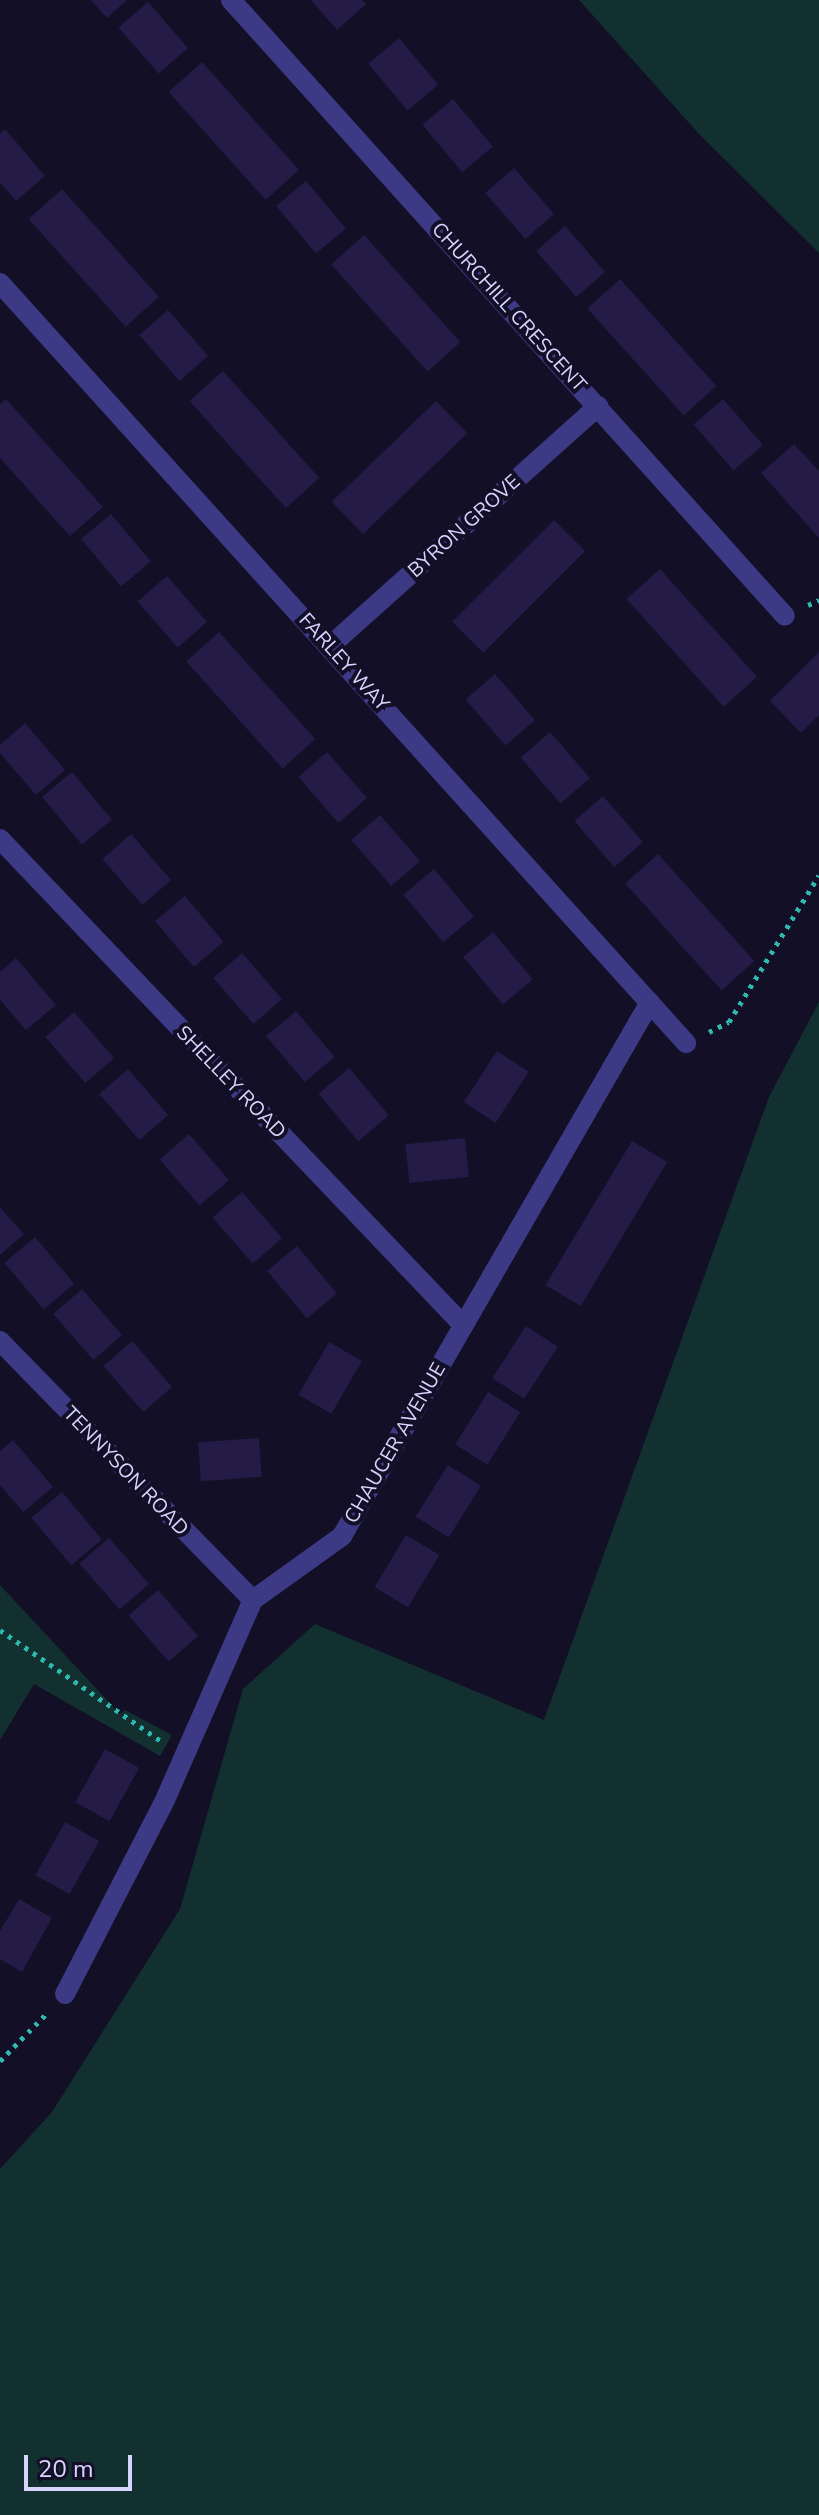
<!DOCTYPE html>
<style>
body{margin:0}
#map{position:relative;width:819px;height:2515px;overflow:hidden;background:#130f26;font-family:"Nunito Sans",sans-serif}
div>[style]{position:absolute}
.green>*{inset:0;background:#12302f}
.building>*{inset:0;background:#241b47;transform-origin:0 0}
.path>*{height:5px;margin-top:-2.5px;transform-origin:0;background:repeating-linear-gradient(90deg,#2fb8b0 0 4px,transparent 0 10px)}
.street>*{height:20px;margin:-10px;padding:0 10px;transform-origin:10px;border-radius:10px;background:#3d3a85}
span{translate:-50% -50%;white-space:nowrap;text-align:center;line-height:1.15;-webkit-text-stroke:8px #130f26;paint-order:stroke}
.street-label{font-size:20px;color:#d9d4ff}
.scale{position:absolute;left:24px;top:2455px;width:108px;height:36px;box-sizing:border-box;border:4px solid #d9d4ff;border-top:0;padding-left:10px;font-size:24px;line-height:28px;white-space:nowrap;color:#d9d4ff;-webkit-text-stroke:6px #130f26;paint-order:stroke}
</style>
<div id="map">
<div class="green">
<i style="clip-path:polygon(579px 0,819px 0,819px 253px,699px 134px)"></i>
<i style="clip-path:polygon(819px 1002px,819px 2515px,0 2515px,0 2169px,52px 2112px,180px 1909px,243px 1689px,315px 1624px,544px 1720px,769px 1097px)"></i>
<i style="clip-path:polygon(0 1585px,120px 1714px,125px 1710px,172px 1735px,160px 1756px,34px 1684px,0 1740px)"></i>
</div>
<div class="building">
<i style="clip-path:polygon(91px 0,127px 0,107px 18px)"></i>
<i style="clip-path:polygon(311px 0,362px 0,366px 4px,337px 30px)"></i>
<i style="left:148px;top:2px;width:61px;height:39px;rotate:49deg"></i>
<i style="left:399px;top:38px;width:61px;height:40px;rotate:50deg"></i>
<i style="left:202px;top:62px;width:145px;height:45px;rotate:48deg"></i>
<i style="left:453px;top:99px;width:62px;height:40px;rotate:50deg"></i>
<i style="clip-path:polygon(5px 129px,45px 176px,16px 201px,0 183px,0 134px)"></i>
<i style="left:514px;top:168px;width:61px;height:38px;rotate:49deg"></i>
<i style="left:306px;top:181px;width:62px;height:39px;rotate:50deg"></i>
<i style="left:62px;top:189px;width:145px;height:45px;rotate:48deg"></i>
<i style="left:565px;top:226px;width:61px;height:38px;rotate:49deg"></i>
<i style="left:364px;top:235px;width:144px;height:44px;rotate:48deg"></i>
<i style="left:620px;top:279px;width:144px;height:44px;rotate:48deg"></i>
<i style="left:168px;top:310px;width:61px;height:38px;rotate:49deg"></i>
<i style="left:223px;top:371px;width:144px;height:45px;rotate:48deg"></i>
<i style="clip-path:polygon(6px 399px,103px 507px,70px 536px,0 458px,0 404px)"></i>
<i style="left:723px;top:399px;width:61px;height:39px;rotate:49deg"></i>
<i style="left:436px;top:401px;width:45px;height:145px;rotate:46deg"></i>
<i style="clip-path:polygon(794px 444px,819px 471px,819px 538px,761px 473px)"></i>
<i style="left:111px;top:514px;width:62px;height:39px;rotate:50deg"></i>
<i style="left:554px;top:520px;width:44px;height:144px;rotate:45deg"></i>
<i style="left:660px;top:569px;width:145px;height:45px;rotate:48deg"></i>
<i style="left:167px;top:576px;width:61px;height:39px;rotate:49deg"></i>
<i style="left:219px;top:632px;width:144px;height:44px;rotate:48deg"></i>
<i style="clip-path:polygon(819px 652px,819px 715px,801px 733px,770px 701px)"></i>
<i style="left:495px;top:674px;width:61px;height:39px;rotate:49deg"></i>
<i style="clip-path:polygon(25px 723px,65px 770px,36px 795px,0 753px,0 745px)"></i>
<i style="left:550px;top:732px;width:61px;height:39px;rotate:49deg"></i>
<i style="left:327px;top:752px;width:61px;height:38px;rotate:49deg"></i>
<i style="left:72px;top:772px;width:62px;height:39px;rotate:50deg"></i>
<i style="left:603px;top:796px;width:61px;height:38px;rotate:49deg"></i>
<i style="left:380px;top:815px;width:61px;height:38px;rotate:49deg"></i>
<i style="left:131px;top:834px;width:61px;height:38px;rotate:49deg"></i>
<i style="left:658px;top:854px;width:144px;height:44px;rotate:48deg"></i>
<i style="left:434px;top:869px;width:62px;height:40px;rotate:50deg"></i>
<i style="left:185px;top:896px;width:60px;height:39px;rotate:50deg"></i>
<i style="left:493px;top:932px;width:62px;height:39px;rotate:50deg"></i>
<i style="left:242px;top:953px;width:61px;height:38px;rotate:49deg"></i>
<i style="clip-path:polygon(16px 958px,56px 1005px,26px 1030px,0 1000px,0 972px)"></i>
<i style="left:296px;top:1011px;width:60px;height:39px;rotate:50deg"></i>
<i style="left:74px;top:1012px;width:61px;height:38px;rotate:49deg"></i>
<i style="left:497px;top:1051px;width:38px;height:61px;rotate:33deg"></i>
<i style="left:349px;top:1068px;width:62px;height:40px;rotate:50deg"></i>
<i style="left:128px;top:1069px;width:61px;height:38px;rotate:49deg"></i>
<i style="left:189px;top:1134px;width:61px;height:39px;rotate:49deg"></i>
<i style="left:465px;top:1138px;width:39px;height:60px;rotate:84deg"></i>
<i style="left:632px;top:1141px;width:41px;height:168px;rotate:31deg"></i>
<i style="left:242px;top:1192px;width:61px;height:39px;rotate:49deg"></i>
<i style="clip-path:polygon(0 1207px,24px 1234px,0 1255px)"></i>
<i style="left:35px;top:1237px;width:61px;height:40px;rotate:50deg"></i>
<i style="left:297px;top:1246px;width:62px;height:39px;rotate:50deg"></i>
<i style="left:82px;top:1289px;width:61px;height:38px;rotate:49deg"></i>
<i style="left:526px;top:1326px;width:38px;height:62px;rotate:33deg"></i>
<i style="left:132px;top:1341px;width:61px;height:38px;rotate:49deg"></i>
<i style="left:329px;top:1342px;width:38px;height:61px;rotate:30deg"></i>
<i style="left:488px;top:1392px;width:38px;height:62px;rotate:32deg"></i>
<i style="left:259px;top:1438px;width:39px;height:61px;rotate:86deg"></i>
<i style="clip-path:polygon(13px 1440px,53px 1487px,23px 1512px,0 1485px,0 1451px)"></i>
<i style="left:448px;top:1465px;width:39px;height:61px;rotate:32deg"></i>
<i style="left:62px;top:1492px;width:62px;height:40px;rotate:50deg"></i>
<i style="left:406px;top:1535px;width:39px;height:61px;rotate:31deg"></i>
<i style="left:109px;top:1538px;width:61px;height:39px;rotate:49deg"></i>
<i style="left:158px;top:1590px;width:61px;height:39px;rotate:49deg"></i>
<i style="left:105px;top:1749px;width:39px;height:61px;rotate:29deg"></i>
<i style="left:65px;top:1822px;width:39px;height:61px;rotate:29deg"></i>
<i style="clip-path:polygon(19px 1899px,52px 1918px,22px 1972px,0 1959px,0 1931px)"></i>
</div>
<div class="path">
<i style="left:808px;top:605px;width:12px;rotate:-24deg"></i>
<i style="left:709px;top:1032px;width:22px;rotate:-27deg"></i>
<i style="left:729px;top:1022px;width:172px;rotate:-58.5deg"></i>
<i style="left:0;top:1630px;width:196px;rotate:34.6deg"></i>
<i style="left:0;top:2061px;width:67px;rotate:-45.6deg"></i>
</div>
<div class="street">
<i style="left:231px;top:0;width:828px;rotate:48.03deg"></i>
<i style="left:0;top:283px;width:1024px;rotate:47.93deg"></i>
<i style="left:330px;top:646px;width:360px;rotate:-41.8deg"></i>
<i style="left:0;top:839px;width:671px;rotate:46.39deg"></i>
<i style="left:0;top:1341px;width:362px;rotate:45.7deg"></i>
<i style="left:65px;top:1994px;width:218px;rotate:-62.7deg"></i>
<i style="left:165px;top:1800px;width:219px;rotate:-66.3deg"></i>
<i style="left:253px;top:1600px;width:110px;rotate:-35.7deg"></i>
<i style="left:342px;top:1536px;width:616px;rotate:-60.02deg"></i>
</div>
<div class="street-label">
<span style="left:509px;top:307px;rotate:48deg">CHURCHILL CRESCENT</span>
<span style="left:464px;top:526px;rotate:-42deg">BYRON GROVE</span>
<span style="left:344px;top:662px;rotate:48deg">FARLEY WAY</span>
<span style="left:231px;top:1082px;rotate:46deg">SHELLEY ROAD</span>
<span style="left:395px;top:1443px;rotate:-60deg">CHAUCER AVENUE</span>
<span style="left:126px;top:1471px;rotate:46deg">TENNYSON ROAD</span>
</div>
<div class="scale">20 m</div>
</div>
